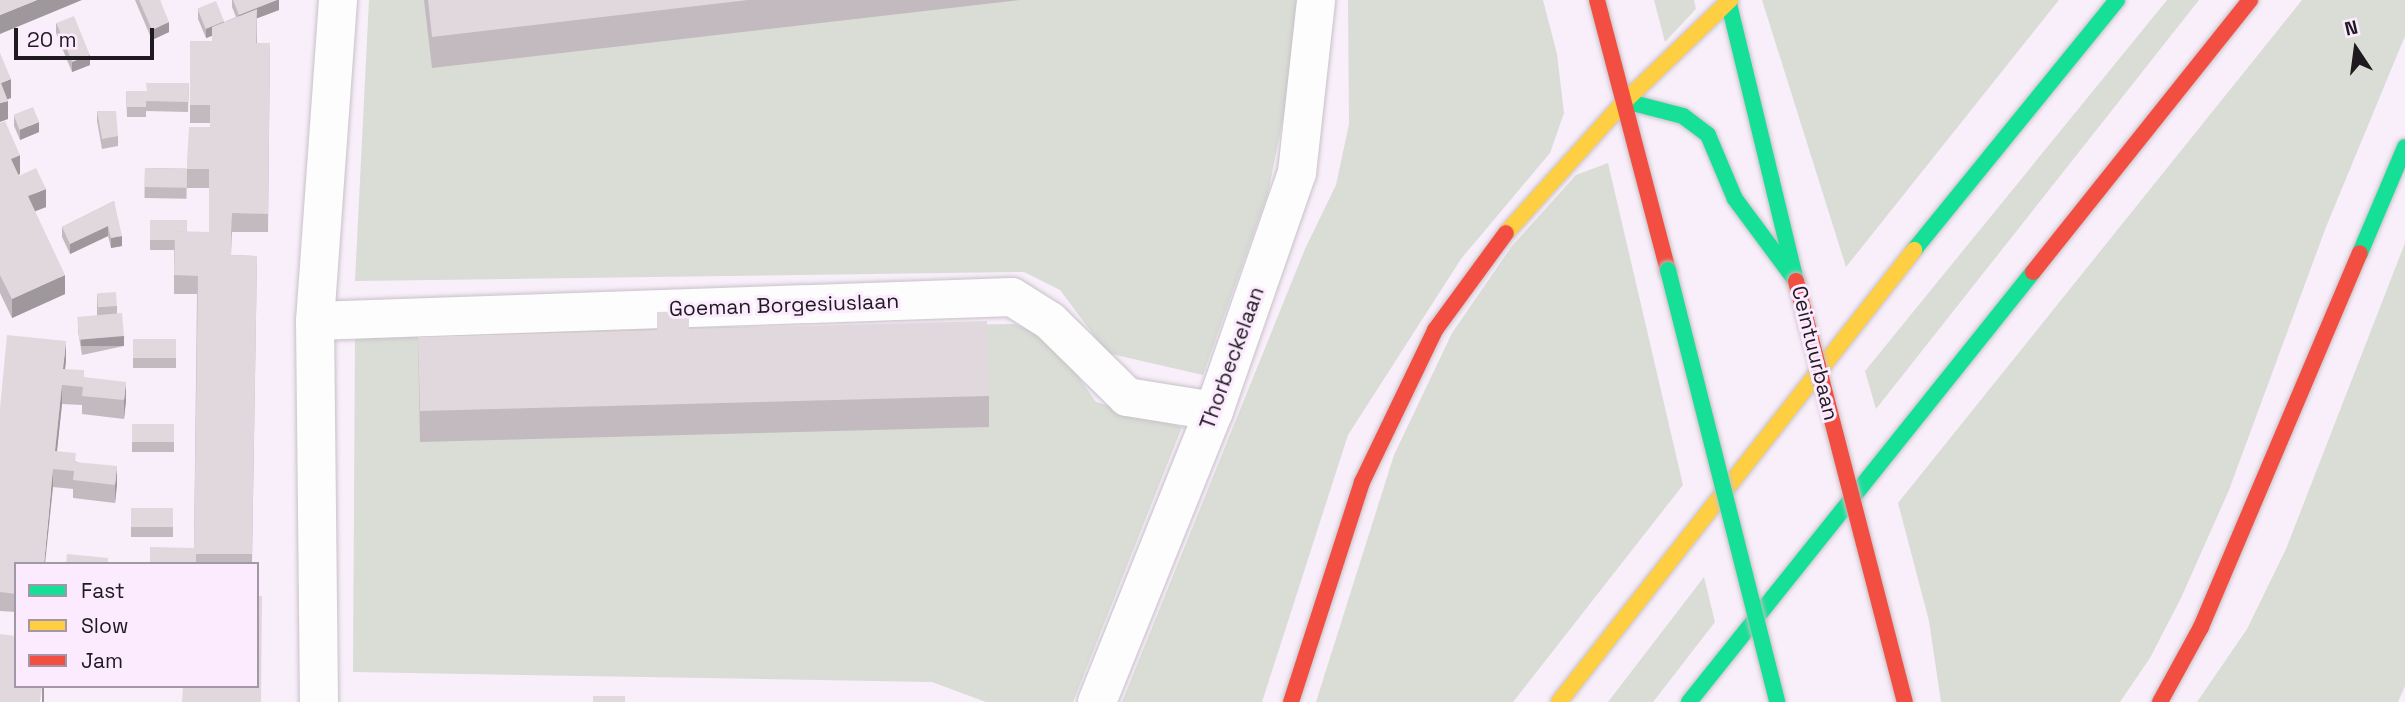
<!DOCTYPE html>
<style>
body{margin:0}
#map{position:relative;width:2405px;height:702px;overflow:hidden;background:#f8effa;font-family:"Space Grotesk",sans-serif}
div>[style]{position:absolute}
.green>*{inset:0;background:#d9ddd6}
.roads{filter:drop-shadow(0 0 2px #c8c1c8) drop-shadow(0 0 2px #c8c1c8)}
.street>*{height:38px;margin:-19px;padding:0 19px;transform-origin:19px;border-radius:19px;background:#fefdfe}
.fast>*{height:16px;margin:-8px;padding:0 8px;transform-origin:8px;border-radius:8px;background:#16e098}
.slow>*{height:16px;margin:-8px;padding:0 8px;transform-origin:8px;border-radius:8px;background:#ffcf43}
.jam>*{height:16px;margin:-8px;padding:0 8px;transform-origin:8px;border-radius:8px;background:#f24e42}
.bridges{filter:drop-shadow(0 0 2px #c9bec2) drop-shadow(0 0 2px #c9bec2)}
.fast-bridge>*{height:16px;margin:-8px;padding:0 8px;transform-origin:8px;border-radius:8px;background:#16e098}
.jam-bridge>*{height:16px;margin:-8px;padding:0 8px;transform-origin:8px;border-radius:8px;background:#f24e42}
.wall>*{inset:0;background:#c2babf;transform-origin:0 0}
.shaded-wall>*{inset:0;background:#9e979b;transform-origin:0 0}
.building>*{inset:0;background:#e1d8de;transform-origin:0 0}
span{translate:-50% -50%;white-space:nowrap;text-align:center;line-height:1.15;-webkit-text-stroke:6px #fcebfe;paint-order:stroke}
.street-label{font-size:21px;color:#1f1920}
.legend{position:absolute;left:14px;top:562px;width:245px;height:126px;box-sizing:border-box;background:#fcebfe;border:2px solid #a497a5;margin:0;padding:9px 12px;list-style:none;font-size:21px;color:#1f1920}
.legend li{display:flex;align-items:center;gap:14px;height:35px}
.legend b{width:35px;border:2px solid #a497a5}
.north{position:absolute;left:2321px;top:14px;width:70px;height:70px;-webkit-text-stroke:5px #fcebfe;paint-order:stroke;rotate:347deg;font-size:19px;font-weight:700;line-height:28px;text-align:center;color:#1f1920}
.north::after{content:'';display:block;margin:auto;width:24px;height:32px;background:#1f1920;clip-path:polygon(50% 0,100% 100%,50% 72%,0 100%)}
.scale{position:absolute;left:14px;top:28px;width:140px;height:32px;box-sizing:border-box;border:4px solid #1f1920;border-top:0;padding-left:9px;font-size:21px;line-height:24px;white-space:nowrap;color:#1f1920;-webkit-text-stroke:5px #fcebfe;paint-order:stroke}
</style>
<div id="map">
<div class="green">
<i style="clip-path:polygon(369px 0,1297px 0,1287px 99px,1268px 193px,1203px 375px,1107px 353px,1060px 290px,1024px 272px,355px 281px)"></i>
<i style="clip-path:polygon(1348px 0,1543px 0,1557px 54px,1564px 113px,1550px 153px,1461px 259px,1348px 435px,1262px 702px,1122px 702px,1305px 249px,1336px 185px,1349px 124px)"></i>
<i style="clip-path:polygon(1654px 0,1694px 0,1696px 9px,1665px 42px)"></i>
<i style="clip-path:polygon(1762px 0,2059px 0,1846px 267px)"></i>
<i style="clip-path:polygon(2167px 0,2199px 0,1876px 409px,1865px 371px)"></i>
<i style="clip-path:polygon(2302px 0,2405px 0,2405px 36px,2326px 227px,2229px 490px,2181px 598px,2150px 658px,2120px 702px,1941px 702px,1929px 621px,1898px 503px)"></i>
<i style="clip-path:polygon(1608px 163px,1683px 485px,1513px 702px,1316px 702px,1394px 455px,1452px 333px,1512px 246px,1576px 175px)"></i>
<i style="clip-path:polygon(2405px 243px,2405px 686px,2398px 702px,2197px 702px,2247px 629px,2286px 549px)"></i>
<i style="clip-path:polygon(1015px 324px,1054px 341px,1096px 402px,1182px 427px,1073px 702px,986px 702px,932px 682px,353px 672px,355px 331px)"></i>
<i style="clip-path:polygon(1704px 577px,1715px 622px,1653px 702px,1608px 702px)"></i>
</div>
<div class="roads">
<div class="street">
<i style="left:315px;top:321px;width:697px;rotate:-1.97deg"></i>
<i style="left:1012px;top:297px;width:45px;rotate:32.3deg"></i>
<i style="left:1050px;top:321px;width:108px;rotate:44.6deg"></i>
<i style="left:1127px;top:397px;width:88px;rotate:9.1deg"></i>
<i style="left:319px;top:702px;width:381px;rotate:-90.6deg"></i>
<i style="left:315px;top:321px;width:322px;rotate:-85.9deg"></i>
<i style="left:1097px;top:702px;width:314px;rotate:-68.1deg"></i>
<i style="left:1214px;top:411px;width:252px;rotate:-70.8deg"></i>
<i style="left:1297px;top:173px;width:174px;rotate:-83.7deg"></i>
</div>
<div class="fast">
<i style="left:1728px;top:0;width:289px;rotate:76.4deg"></i>
<i style="left:1625px;top:101px;width:60px;rotate:14.5deg"></i>
<i style="left:1683px;top:116px;width:31px;rotate:37deg"></i>
<i style="left:1708px;top:135px;width:69px;rotate:67.1deg"></i>
<i style="left:1735px;top:199px;width:102px;rotate:53.4deg"></i>
<i style="left:1914px;top:250px;width:322px;rotate:-50.9deg"></i>
<i style="left:2360px;top:253px;width:115px;rotate:-67deg"></i>
<i style="left:1689px;top:702px;width:551px;rotate:-51.34deg"></i>
</div>
<div class="slow">
<i style="left:1506px;top:233px;width:178px;rotate:-48deg"></i>
<i style="left:1625px;top:101px;width:146px;rotate:-43.9deg"></i>
<i style="left:1559px;top:702px;width:575px;rotate:-51.85deg"></i>
</div>
<div class="jam">
<i style="left:1597px;top:0;width:279px;rotate:75.3deg"></i>
<i style="left:2033px;top:272px;width:348px;rotate:-51.4deg"></i>
<i style="left:1291px;top:702px;width:231px;rotate:-72.1deg"></i>
<i style="left:1362px;top:482px;width:169px;rotate:-64.3deg"></i>
<i style="left:1435px;top:330px;width:120px;rotate:-53.8deg"></i>
<i style="left:2160px;top:702px;width:85px;rotate:-61.3deg"></i>
<i style="left:2201px;top:627px;width:406px;rotate:-67deg"></i>
</div>
</div>
<div class="bridges">
<div class="fast-bridge">
<i style="left:1668px;top:270px;width:446px;rotate:75.8deg"></i>
</div>
<div class="jam-bridge">
<i style="left:1796px;top:281px;width:435px;rotate:75.5deg"></i>
</div>
</div>
<div class="wall">
<i style="clip-path:polygon(135px 0,160px 0,169px 32px,152px 40px)"></i>
<i style="clip-path:polygon(232px 0,279px 0,279px 10px,257px 18px,257px 43px,270px 43px,268px 232px,232px 232px,231px 255px,257px 256px,252px 564px,150px 564px,194px 548px,197px 294px,174px 294px,174px 250px,150px 250px,150px 220px,187px 232px,209px 232px,209px 188px,187px 188px,187px 161px,210px 127px,210px 123px,190px 123px,190px 41px,212px 41px,212px 36px,206px 38px,198px 19px,198px 9px,224px 22px,236px 17px,232px 7px)"></i>
<i style="clip-path:polygon(424px 0,1020px 0,432px 68px)"></i>
<i style="clip-path:polygon(56px 23px,90px 65px,72px 72px,56px 33px)"></i>
<i style="clip-path:polygon(189px 83px,188px 112px,146px 111px,146px 117px,127px 117px,126px 91px,146px 91px)"></i>
<i style="clip-path:polygon(97px 111px,118px 136px,118px 146px,102px 149px,97px 121px)"></i>
<i style="clip-path:polygon(14px 116px,39px 132px,20px 140px,14px 126px)"></i>
<i style="clip-path:polygon(0 123px,20px 174px,18px 175px,46px 207px,35px 211px,65px 294px,12px 318px,0 293px)"></i>
<i style="left:145px;top:168px;width:42px;height:30px;rotate:1deg"></i>
<i style="clip-path:polygon(114px 201px,122px 246px,111px 248px,108px 236px,70px 254px,62px 237px,62px 227px)"></i>
<i style="clip-path:polygon(97px 294px,117px 306px,117px 313px,124px 346px,82px 355px,78px 331px,78px 320px,97px 317px)"></i>
<i style="clip-path:polygon(689px 329px,989px 396px,989px 427px,420px 442px,418px 337px)"></i>
<i style="left:133px;top:339px;width:43px;height:29px"></i>
<i style="clip-path:polygon(66px 360px,65px 369px,84px 377px,126px 400px,124px 419px,82px 414px,82px 405px,62px 404px,57px 451px,117px 484px,115px 503px,73px 498px,73px 489px,53px 487px,16px 564px,16px 612px,0 611px,0 408px)"></i>
<i style="left:132px;top:424px;width:42px;height:28px"></i>
<i style="left:131px;top:508px;width:42px;height:29px"></i>
</div>
<div class="shaded-wall">
<i style="clip-path:polygon(37px 0,82px 0,0 34px,0 15px)"></i>
<i style="clip-path:polygon(277px 0,279px 0,279px 10px,239px 25px,239px 15px)"></i>
<i style="clip-path:polygon(224px 21px,224px 31px,206px 38px,206px 28px)"></i>
<i style="clip-path:polygon(169px 22px,169px 32px,152px 40px,152px 30px)"></i>
<i style="clip-path:polygon(90px 55px,90px 65px,72px 72px,72px 62px)"></i>
<i style="clip-path:polygon(11px 79px,11px 98px,1px 102px,1px 83px)"></i>
<i style="clip-path:polygon(8px 101px,8px 119px,0 122px,0 103px)"></i>
<i style="clip-path:polygon(39px 122px,39px 132px,20px 140px,20px 130px)"></i>
<i style="clip-path:polygon(20px 155px,20px 174px,11px 178px,11px 159px)"></i>
<i style="clip-path:polygon(46px 189px,46px 207px,28px 214px,28px 196px)"></i>
<i style="clip-path:polygon(108px 226px,108px 236px,70px 254px,70px 244px)"></i>
<i style="clip-path:polygon(122px 236px,122px 246px,111px 248px,111px 238px)"></i>
<i style="clip-path:polygon(65px 275px,65px 294px,12px 318px,12px 299px)"></i>
<i style="left:124px;top:336px;width:10px;height:43px;rotate:90deg"></i>
<i style="clip-path:polygon(66px 341px,66px 360px,63px 387px,63px 369px)"></i>
<i style="clip-path:polygon(126px 382px,126px 400px,124px 419px,124px 400px)"></i>
<i style="clip-path:polygon(62px 385px,62px 404px,55px 469px,55px 451px)"></i>
<i style="clip-path:polygon(117px 466px,117px 484px,115px 503px,115px 485px)"></i>
<i style="clip-path:polygon(53px 469px,53px 487px,45px 564px,44px 564px)"></i>
<i style="left:42px;top:686px;width:2px;height:16px"></i>
</div>
<div class="building">
<i style="clip-path:polygon(0 0,37px 0,0 15px)"></i>
<i style="clip-path:polygon(139px 0,160px 0,169px 22px,152px 30px)"></i>
<i style="clip-path:polygon(233px 0,277px 0,239px 15px)"></i>
<i style="clip-path:polygon(428px 0,748px 0,432px 37px)"></i>
<i style="left:216px;top:1px;width:22px;height:20px;rotate:68deg"></i>
<i style="clip-path:polygon(257px 9px,256px 43px,270px 43px,268px 214px,232px 213px,231px 233px,231px 255px,257px 256px,252px 554px,196px 554px,196px 564px,150px 564px,150px 547px,194px 548px,198px 276px,174px 275px,175px 231px,209px 232px,209px 169px,187px 169px,187px 161px,189px 127px,210px 127px,210px 105px,190px 105px,190px 41px,212px 41px,212px 27px)"></i>
<i style="left:74px;top:16px;width:42px;height:19px;rotate:68deg"></i>
<i style="clip-path:polygon(0 53px,11px 79px,1px 83px,8px 101px,0 103px)"></i>
<i style="clip-path:polygon(146px 83px,189px 83px,188px 102px,146px 101px,146px 107px,127px 107px,126px 91px,147px 91px)"></i>
<i style="left:33px;top:107px;width:16px;height:21px;rotate:68deg"></i>
<i style="clip-path:polygon(97px 111px,116px 111px,118px 136px,102px 139px)"></i>
<i style="clip-path:polygon(5px 121px,20px 155px,11px 159px,19px 176px,36px 168px,46px 189px,28px 196px,65px 275px,12px 299px,0 275px,0 123px)"></i>
<i style="left:145px;top:168px;width:42px;height:19px;rotate:1deg"></i>
<i style="clip-path:polygon(114px 201px,122px 236px,111px 238px,108px 226px,70px 244px,62px 227px)"></i>
<i style="clip-path:polygon(150px 220px,187px 220px,187px 232px,175px 231px,175px 240px,150px 240px)"></i>
<i style="left:116px;top:292px;width:14px;height:19px;rotate:86deg"></i>
<i style="clip-path:polygon(689px 311px,689px 329px,987px 321px,989px 396px,420px 411px,418px 337px,657px 330px,657px 312px)"></i>
<i style="left:122px;top:313px;width:23px;height:45px;rotate:85deg"></i>
<i style="clip-path:polygon(7px 335px,66px 341px,63px 369px,84px 370px,84px 377px,126px 382px,124px 400px,82px 396px,83px 387px,62px 385px,55px 451px,76px 453px,75px 462px,117px 466px,115px 485px,73px 480px,74px 471px,53px 469px,44px 564px,16px 564px,16px 594px,0 592px,0 408px)"></i>
<i style="left:133px;top:339px;width:43px;height:19px"></i>
<i style="left:132px;top:424px;width:42px;height:18px"></i>
<i style="left:131px;top:508px;width:42px;height:19px"></i>
<i style="clip-path:polygon(67px 554px,108px 558px,108px 564px,66px 564px)"></i>
<i style="clip-path:polygon(257px 596px,262px 596px,261px 702px,182px 702px,183px 686px,257px 686px)"></i>
<i style="clip-path:polygon(0 634px,16px 636px,16px 686px,42px 686px,40px 702px,0 702px)"></i>
<i style="left:593px;top:696px;width:32px;height:6px"></i>
</div>
<div class="street-label">
<span style="left:784px;top:305px;rotate:-2deg">Goeman Borgesiuslaan</span>
<span style="left:1815px;top:353px;rotate:76deg">Ceintuurbaan</span>
<span style="left:1232px;top:358px;rotate:-70deg">Thorbeckelaan</span>
</div>
<ul class="legend">
<li><b style="height:9px;background:#16e098"></b>Fast</li>
<li><b style="height:9px;background:#ffcf43"></b>Slow</li>
<li><b style="height:9px;background:#f24e42"></b>Jam</li>
</ul>
<div class="north">N</div>
<div class="scale">20 m</div>
</div>
